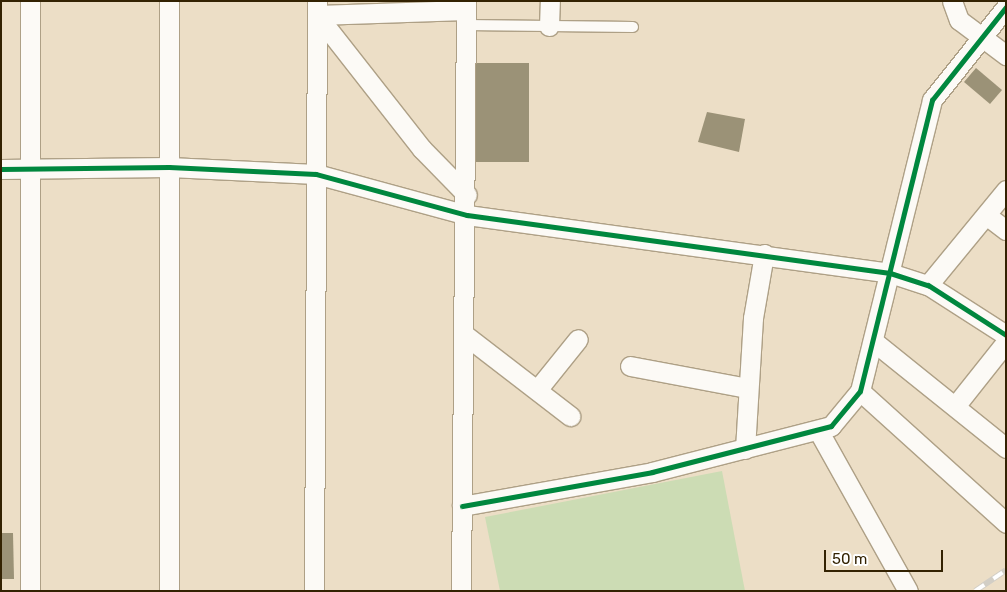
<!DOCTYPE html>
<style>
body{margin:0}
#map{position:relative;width:1007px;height:592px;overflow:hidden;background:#ecdec6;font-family:Rubik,sans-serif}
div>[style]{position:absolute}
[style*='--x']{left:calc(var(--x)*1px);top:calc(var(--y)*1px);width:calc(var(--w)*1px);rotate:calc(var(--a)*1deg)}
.green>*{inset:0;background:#ccdcb4}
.building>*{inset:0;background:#9b9277}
.roads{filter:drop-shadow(1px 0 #aea086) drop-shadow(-1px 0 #aea086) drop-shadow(0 1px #aea086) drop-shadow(0 -1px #aea086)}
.service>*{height:10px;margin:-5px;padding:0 5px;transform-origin:5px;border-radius:5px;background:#fcfaf6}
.minor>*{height:19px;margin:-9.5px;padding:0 9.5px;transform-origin:9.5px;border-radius:9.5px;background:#fcfaf6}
.rail>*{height:5.5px;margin-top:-2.75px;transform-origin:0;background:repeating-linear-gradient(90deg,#fff 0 11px,#d2cec5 0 22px);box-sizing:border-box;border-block:1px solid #d2cec5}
.cycleway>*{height:5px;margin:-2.5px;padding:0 2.5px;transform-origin:2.5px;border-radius:2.5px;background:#00873e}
span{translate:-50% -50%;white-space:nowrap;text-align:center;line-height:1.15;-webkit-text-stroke:5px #fff;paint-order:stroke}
.frame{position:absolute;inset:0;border:2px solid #332202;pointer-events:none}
.scale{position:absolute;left:824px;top:550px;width:119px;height:22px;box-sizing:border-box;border:2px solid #332202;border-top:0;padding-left:6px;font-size:15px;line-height:18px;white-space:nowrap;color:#332202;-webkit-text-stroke:4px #fff;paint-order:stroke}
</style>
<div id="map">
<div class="green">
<i style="clip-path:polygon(722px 471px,745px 591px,500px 591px,485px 517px)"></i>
</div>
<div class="building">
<i style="clip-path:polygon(473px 63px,529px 63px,529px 162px,473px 162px)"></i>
<i style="clip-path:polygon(976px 68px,1002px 90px,990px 104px,964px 82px)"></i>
<i style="clip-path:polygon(707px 112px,745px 119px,739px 152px,698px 142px)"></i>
<i style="clip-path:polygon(1px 533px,13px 533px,14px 579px,1px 579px)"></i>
</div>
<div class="roads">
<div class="service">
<i style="--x:466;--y:25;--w:167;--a:0.7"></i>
</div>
<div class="minor">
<i style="--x:952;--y:1;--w:20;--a:70"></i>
<i style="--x:959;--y:20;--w:59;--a:36.7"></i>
<i style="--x:317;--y:15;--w:170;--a:51.9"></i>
<i style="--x:422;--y:149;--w:64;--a:45.6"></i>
<i style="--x:317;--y:15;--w:149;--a:-1.9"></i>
<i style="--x:549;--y:26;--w:25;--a:-88"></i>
<i style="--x:1;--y:169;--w:168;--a:-0.7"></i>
<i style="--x:169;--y:167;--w:147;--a:2.7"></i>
<i style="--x:316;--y:174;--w:156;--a:15.2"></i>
<i style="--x:467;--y:215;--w:427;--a:7.8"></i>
<i style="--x:890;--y:273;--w:40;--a:18"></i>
<i style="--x:928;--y:285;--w:93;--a:32.7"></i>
<i style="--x:986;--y:215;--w:25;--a:37"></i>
<i style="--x:928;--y:285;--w:123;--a:-50.6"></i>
<i style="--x:465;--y:335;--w:133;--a:37.6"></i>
<i style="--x:873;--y:341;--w:171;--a:38.8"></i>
<i style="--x:630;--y:366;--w:120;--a:10.6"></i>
<i style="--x:537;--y:390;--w:65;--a:-51.2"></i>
<i style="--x:860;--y:391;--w:197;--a:42.1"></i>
<i style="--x:956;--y:405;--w:80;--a:-51.6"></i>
<i style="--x:818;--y:430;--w:184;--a:60.8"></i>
<i style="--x:745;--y:449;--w:131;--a:-86.5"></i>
<i style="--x:753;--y:318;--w:65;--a:-80.2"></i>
<i style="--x:462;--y:506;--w:193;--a:-10.1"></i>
<i style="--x:652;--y:472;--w:185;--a:-14.4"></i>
<i style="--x:831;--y:426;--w:45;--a:-50.4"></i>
<i style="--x:860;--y:391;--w:300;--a:-76.1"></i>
<i style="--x:932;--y:100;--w:119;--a:-51.5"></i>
<i style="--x:30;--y:591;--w:590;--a:-90"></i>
<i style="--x:169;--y:591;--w:590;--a:-90"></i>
<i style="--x:314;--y:591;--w:590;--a:-89.71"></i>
<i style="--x:461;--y:591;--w:590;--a:-89.51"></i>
</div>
</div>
<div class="rail">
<i style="--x:975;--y:591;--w:37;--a:-34"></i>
</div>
<div class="cycleway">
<i style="--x:1;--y:169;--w:168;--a:-0.7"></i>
<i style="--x:169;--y:167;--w:147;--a:2.7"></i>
<i style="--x:316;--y:174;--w:156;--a:15.2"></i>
<i style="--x:467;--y:215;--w:427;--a:7.8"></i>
<i style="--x:890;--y:273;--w:40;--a:18"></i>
<i style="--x:928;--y:285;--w:93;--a:32.7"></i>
<i style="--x:462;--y:506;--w:193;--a:-10.1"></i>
<i style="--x:652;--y:472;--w:185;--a:-14.4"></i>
<i style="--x:831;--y:426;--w:45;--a:-50.4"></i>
<i style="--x:860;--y:391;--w:300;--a:-76.1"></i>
<i style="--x:932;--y:100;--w:119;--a:-51.5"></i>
</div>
<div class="frame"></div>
<div class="scale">50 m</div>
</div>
